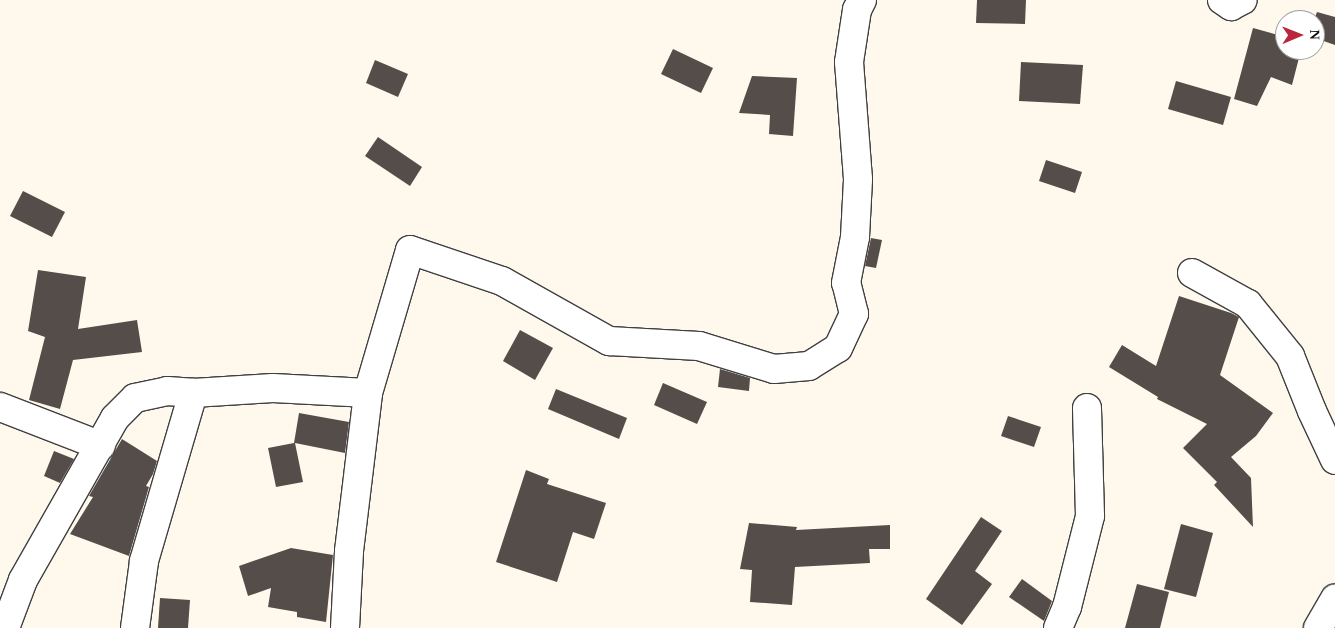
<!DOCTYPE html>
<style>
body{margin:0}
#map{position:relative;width:1335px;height:628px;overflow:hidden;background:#fff9ed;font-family:Georgia,serif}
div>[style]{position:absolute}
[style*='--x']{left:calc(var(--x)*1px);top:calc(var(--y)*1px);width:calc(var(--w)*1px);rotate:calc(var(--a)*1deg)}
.building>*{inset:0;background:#554d49}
.roads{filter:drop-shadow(1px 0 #404040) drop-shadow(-1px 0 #404040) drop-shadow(0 1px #404040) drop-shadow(0 -1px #404040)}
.minor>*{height:28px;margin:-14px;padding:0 14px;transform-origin:14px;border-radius:14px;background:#fff}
span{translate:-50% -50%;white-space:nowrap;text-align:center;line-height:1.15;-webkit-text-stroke:5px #fff;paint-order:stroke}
.north{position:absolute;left:1275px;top:10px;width:50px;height:50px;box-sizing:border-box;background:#fff;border:1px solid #9e9e9e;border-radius:50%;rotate:89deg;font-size:14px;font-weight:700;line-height:20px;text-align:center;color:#0d0d0d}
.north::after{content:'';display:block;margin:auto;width:18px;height:22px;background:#ba273d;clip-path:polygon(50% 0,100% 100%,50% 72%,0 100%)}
</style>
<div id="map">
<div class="building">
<i style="clip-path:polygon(977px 0,1026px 0,1025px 24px,976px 23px)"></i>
<i style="clip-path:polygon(1317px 12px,1335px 17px,1335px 45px,1315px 38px,1314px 20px)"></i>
<i style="clip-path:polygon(1253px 28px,1285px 37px,1285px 50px,1301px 50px,1292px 85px,1271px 77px,1257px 106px,1234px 99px)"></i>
<i style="clip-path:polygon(673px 49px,713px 68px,701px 93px,661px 74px)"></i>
<i style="clip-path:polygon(375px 60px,408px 74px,398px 97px,366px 83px)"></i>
<i style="clip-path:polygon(1021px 62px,1083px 65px,1080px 104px,1019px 101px)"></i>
<i style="clip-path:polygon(752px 76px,797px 78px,793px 136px,769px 134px,770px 115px,739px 113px)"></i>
<i style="clip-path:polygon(1176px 81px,1231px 97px,1223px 125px,1168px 109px)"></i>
<i style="clip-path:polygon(378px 137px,422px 167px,410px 186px,365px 156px)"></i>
<i style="clip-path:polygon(1046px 160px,1082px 172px,1075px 193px,1039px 181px)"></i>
<i style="clip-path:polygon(23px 191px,65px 212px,52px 237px,10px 216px)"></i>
<i style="clip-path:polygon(871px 238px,882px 240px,876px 268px,865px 266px)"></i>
<i style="clip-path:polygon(38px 270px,86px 277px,78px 329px,137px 320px,142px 352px,73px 360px,60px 409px,29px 400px,45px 337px,28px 331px)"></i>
<i style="clip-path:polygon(1179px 296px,1231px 313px,1239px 317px,1220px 375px,1273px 413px,1256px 436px,1231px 457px,1251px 478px,1253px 527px,1214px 485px,1217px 482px,1183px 448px,1207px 424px,1157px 399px,1158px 397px,1109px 367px,1122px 345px,1156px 366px)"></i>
<i style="clip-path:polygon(520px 330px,553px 348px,535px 380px,503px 361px)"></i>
<i style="clip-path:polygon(720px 369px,750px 378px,749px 391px,718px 387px)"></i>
<i style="clip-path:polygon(663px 383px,707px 402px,697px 424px,654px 405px)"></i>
<i style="clip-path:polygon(556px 389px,627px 418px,619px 439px,548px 409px)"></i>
<i style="clip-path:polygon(299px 413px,349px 422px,345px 453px,295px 443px,303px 482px,276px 487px,268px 448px,294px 443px)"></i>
<i style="clip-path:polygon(1008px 416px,1041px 427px,1034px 447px,1001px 436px)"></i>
<i style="clip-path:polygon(122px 439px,157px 461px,153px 474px,146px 486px,149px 487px,129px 556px,70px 534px,93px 497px,89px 496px)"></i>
<i style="clip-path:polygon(54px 451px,74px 459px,60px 483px,44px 476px)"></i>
<i style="clip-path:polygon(526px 470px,549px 479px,547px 484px,606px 503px,594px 539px,573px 532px,557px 582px,496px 562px)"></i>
<i style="clip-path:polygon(981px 517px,1002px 531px,975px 571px,992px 584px,962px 625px,926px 599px)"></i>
<i style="clip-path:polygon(749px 523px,797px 527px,796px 530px,890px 525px,890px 549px,869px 549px,870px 563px,795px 567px,792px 605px,750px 602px,752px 570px,740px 569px)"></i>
<i style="clip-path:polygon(1181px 524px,1213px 533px,1196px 597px,1164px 589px)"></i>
<i style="clip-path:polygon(291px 548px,333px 555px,326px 622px,297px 617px,297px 612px,268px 607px,271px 588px,248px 596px,239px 566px)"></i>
<i style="clip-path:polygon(1022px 579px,1052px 601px,1044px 621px,1009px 597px)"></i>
<i style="clip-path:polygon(1137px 584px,1169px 592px,1160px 628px,1125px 628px)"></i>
<i style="clip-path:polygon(160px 598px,190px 600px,188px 628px,158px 628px)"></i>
</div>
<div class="roads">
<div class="minor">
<i style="--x:1222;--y:0;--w:11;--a:34"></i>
<i style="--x:1231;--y:6;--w:13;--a:-27"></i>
<i style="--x:1192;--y:273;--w:64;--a:29"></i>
<i style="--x:1248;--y:304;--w:67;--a:51.1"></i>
<i style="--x:1290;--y:356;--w:59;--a:68.2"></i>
<i style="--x:1312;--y:411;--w:54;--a:64.9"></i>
<i style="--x:0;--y:407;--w:108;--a:21.1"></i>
<i style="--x:5;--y:628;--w:51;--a:-69.4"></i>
<i style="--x:23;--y:580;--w:186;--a:-60.4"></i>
<i style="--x:115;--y:418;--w:28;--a:-45"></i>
<i style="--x:135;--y:398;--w:33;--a:-12"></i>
<i style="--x:167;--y:391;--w:26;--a:4"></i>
<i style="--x:193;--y:393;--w:80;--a:-3.6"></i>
<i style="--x:273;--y:388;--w:95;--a:3"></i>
<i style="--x:135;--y:628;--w:68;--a:-82.3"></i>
<i style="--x:144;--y:561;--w:175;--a:-73.7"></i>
<i style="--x:345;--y:628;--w:77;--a:-87"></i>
<i style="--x:349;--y:551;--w:159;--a:-83.1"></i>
<i style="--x:368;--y:393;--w:149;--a:-73.6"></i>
<i style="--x:410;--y:250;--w:97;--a:18.6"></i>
<i style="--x:502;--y:281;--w:123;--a:29.3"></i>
<i style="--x:609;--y:341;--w:90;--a:3.2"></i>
<i style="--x:699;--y:346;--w:78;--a:17"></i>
<i style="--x:774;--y:369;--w:35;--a:-5"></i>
<i style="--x:809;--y:366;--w:34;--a:-32"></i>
<i style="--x:838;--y:348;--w:38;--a:-65"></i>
<i style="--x:854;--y:314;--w:32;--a:-104"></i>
<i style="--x:846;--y:283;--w:47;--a:-78.9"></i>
<i style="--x:855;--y:237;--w:58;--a:-87"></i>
<i style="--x:858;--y:179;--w:117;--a:-94.4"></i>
<i style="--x:849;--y:62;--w:53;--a:-81.3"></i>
<i style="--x:857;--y:10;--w:11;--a:-63"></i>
<i style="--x:1058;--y:628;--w:23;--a:-67"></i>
<i style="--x:1067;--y:607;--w:94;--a:-75.8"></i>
<i style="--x:1090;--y:516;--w:108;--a:-91.6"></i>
<i style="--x:1318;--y:628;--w:34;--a:-60"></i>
</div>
</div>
<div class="north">N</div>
</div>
